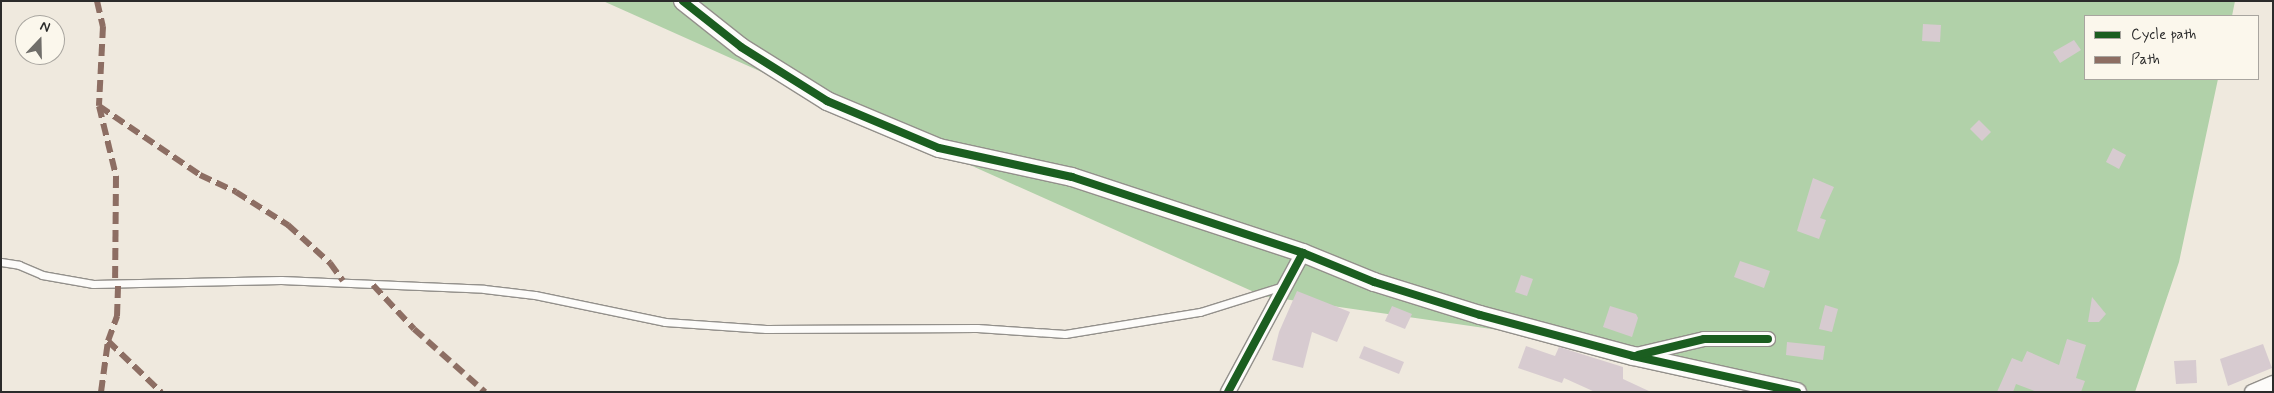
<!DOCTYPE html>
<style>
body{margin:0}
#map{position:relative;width:2274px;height:393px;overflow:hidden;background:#efe9de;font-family:Mynerve,sans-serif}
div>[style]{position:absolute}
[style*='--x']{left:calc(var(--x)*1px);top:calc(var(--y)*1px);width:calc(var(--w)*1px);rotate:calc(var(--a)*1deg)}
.forest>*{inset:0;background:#b1d1a9}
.building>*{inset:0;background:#d7cbd0}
.roads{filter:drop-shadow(1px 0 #93908b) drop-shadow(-1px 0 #93908b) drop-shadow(0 1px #93908b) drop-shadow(0 -1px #93908b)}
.service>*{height:7px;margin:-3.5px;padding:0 3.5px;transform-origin:3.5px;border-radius:3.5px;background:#fdfcfa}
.minor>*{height:14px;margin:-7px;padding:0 7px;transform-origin:7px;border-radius:7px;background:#fdfcfa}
.tertiary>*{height:18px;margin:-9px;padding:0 9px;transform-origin:9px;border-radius:9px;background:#fdfcfa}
.quiet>*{height:6px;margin-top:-3px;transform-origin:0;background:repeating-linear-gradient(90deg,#8d6e63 0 12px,transparent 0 18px)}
.cycleway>*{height:8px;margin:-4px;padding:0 4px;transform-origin:4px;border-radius:4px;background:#1b5e20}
span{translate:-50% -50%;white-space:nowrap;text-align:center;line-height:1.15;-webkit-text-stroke:4px #fbf7ec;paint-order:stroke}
.frame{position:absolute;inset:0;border:2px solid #2b2b2b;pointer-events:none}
.legend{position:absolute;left:2084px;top:15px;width:175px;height:65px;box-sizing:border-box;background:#fbf7ec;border:1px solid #a8a59f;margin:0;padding:6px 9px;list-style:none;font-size:15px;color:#2b2b2b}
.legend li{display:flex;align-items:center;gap:10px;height:25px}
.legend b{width:25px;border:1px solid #a8a59f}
.north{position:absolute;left:15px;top:15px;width:50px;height:50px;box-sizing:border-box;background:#fbf7ec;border:1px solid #a8a59f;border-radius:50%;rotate:21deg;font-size:14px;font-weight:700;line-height:20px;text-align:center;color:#2b2b2b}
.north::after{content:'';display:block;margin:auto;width:18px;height:22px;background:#706e6a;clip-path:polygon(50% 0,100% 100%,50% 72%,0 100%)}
</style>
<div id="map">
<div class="forest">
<i style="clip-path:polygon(603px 1px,2235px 1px,2232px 16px,2085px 16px,2085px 79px,2218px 79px,2179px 262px,2135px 392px,1787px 392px,1623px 348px,1263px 296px)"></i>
</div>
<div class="building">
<i style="clip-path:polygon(1923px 24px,1941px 25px,1940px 42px,1922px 41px)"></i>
<i style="clip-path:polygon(2074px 40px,2081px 50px,2060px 63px,2053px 52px)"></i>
<i style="clip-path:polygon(1979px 120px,1991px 132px,1982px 141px,1970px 129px)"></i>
<i style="clip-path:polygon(2113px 148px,2126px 155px,2119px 169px,2106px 162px)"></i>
<i style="clip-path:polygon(1813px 178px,1834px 187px,1820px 218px,1826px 220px,1819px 239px,1797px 231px)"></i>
<i style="clip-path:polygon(1740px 261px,1770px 271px,1764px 288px,1734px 277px)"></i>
<i style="clip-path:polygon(1521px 275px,1533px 279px,1527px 296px,1515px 292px)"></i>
<i style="clip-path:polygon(1297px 291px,1350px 312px,1337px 342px,1312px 332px,1303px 368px,1272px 360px,1279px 332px)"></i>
<i style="clip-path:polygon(2092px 297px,2106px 314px,2099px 322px,2088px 322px)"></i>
<i style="clip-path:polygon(1825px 305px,1838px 309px,1832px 332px,1819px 329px)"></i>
<i style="clip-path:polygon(1392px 306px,1412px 314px,1405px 329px,1385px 321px)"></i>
<i style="clip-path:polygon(1610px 306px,1636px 314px,1638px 318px,1632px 337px,1603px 327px)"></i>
<i style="clip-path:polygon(2067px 339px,2086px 345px,2076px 378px,2085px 381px,2081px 392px,2037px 392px,2016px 384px,2013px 392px,1997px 392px,2012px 358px,2022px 362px,2027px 351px,2059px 365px)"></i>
<i style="clip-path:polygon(1787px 342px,1825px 346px,1823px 360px,1786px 355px)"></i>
<i style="clip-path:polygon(2263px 344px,2272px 368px,2228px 386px,2220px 359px)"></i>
<i style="clip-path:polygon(1364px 346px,1404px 362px,1399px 374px,1359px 358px)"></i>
<i style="clip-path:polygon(1526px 346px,1555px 356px,1559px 347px,1623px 367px,1623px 379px,1651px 392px,1595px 392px,1564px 378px,1562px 383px,1518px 368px)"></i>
<i style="clip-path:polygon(2196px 360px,2197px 383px,2176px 384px,2174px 361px)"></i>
</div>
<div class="roads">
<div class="service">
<i style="--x:1;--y:262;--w:18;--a:9"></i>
<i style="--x:19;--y:265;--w:25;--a:23"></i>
<i style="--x:42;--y:275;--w:52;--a:10"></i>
<i style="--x:93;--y:284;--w:188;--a:-1.2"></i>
<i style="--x:281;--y:280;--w:203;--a:2.5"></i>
<i style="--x:484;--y:289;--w:51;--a:6.7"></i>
<i style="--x:535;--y:295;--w:133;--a:11.7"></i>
<i style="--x:665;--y:322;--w:101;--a:4"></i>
<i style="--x:766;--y:329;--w:211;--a:-0.3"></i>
<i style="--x:977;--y:328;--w:88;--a:3.9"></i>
<i style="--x:1065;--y:334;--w:137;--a:-9.3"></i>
<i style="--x:1200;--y:312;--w:87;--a:-17.4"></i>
</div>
<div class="minor">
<i style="--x:1636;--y:355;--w:70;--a:-13.2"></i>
<i style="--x:1704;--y:339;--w:64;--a:0"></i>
<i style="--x:1228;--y:392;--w:158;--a:-61.7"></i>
<i style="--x:2252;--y:392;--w:23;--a:-23"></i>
</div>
<div class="tertiary">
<i style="--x:683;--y:1;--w:74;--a:38.4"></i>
<i style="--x:741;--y:47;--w:102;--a:32.1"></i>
<i style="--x:827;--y:101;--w:121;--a:22.8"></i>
<i style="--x:939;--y:148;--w:136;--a:12.3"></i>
<i style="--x:1072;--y:177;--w:243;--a:18.2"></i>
<i style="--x:1303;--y:253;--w:77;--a:22.2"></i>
<i style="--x:1374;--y:282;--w:111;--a:17.3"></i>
<i style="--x:1480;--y:315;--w:158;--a:15"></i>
<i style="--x:1633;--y:356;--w:168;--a:12.4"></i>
</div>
</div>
<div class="quiet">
<i style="--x:97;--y:1;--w:26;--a:77"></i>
<i style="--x:103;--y:26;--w:80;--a:92.9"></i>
<i style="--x:99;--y:106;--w:72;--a:76.3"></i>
<i style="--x:116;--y:176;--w:107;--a:90.5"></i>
<i style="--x:99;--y:106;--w:122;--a:34.3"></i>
<i style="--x:200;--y:175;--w:40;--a:25"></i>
<i style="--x:236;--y:192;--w:62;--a:32.4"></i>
<i style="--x:288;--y:225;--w:57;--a:42.1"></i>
<i style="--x:330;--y:263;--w:22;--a:54"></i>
<i style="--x:373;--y:285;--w:60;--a:47"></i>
<i style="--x:414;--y:329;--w:95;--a:41.6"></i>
<i style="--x:108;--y:341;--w:74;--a:43.9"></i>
<i style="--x:101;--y:392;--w:51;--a:-82.2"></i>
<i style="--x:108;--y:341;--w:27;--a:-70"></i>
<i style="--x:117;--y:316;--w:33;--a:-88"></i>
</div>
<div class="cycleway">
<i style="--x:683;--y:1;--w:74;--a:38.4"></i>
<i style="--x:741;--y:47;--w:102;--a:32.1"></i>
<i style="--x:827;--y:101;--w:121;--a:22.8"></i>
<i style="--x:939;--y:148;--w:136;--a:12.3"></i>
<i style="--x:1072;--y:177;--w:243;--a:18.2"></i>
<i style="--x:1303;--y:253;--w:77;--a:22.2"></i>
<i style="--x:1374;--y:282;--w:111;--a:17.3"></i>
<i style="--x:1480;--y:315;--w:158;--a:15"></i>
<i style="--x:1633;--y:356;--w:168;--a:12.4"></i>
<i style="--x:1638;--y:355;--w:68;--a:-13.6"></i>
<i style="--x:1704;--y:339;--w:64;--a:0"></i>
<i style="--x:1228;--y:392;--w:158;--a:-61.7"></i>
</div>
<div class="frame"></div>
<ul class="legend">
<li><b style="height:6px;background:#1b5e20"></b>Cycle path</li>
<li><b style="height:6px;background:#8d6e63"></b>Path</li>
</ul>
<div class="north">N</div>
</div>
